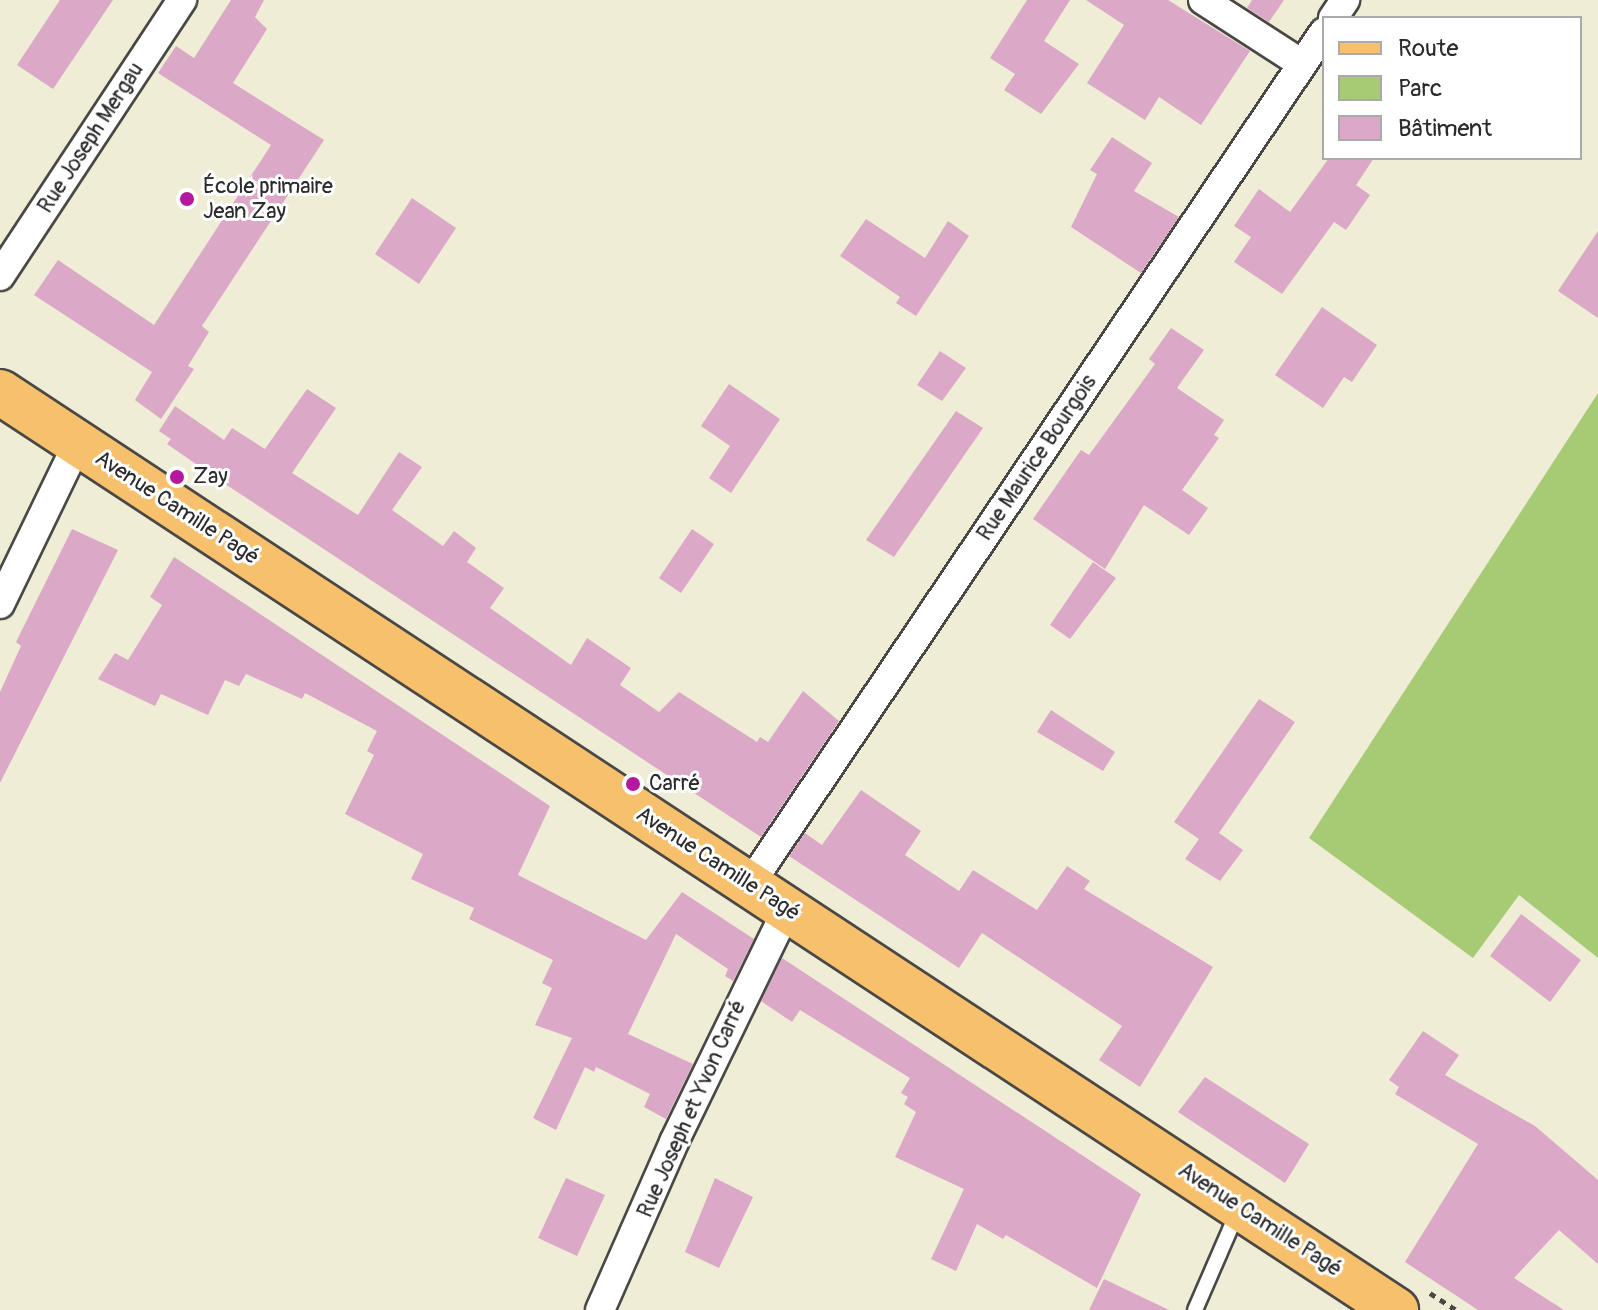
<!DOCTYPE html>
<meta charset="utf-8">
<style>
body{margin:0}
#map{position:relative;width:1598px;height:1310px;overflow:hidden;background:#f0edd7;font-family:Pangolin,sans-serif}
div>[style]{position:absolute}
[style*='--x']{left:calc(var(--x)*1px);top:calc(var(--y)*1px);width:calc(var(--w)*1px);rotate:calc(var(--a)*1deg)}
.green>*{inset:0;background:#a6cb74}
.building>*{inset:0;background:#dca8c7}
.path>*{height:5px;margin-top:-2.5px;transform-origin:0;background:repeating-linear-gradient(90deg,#494845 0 6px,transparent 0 12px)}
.roads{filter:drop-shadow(2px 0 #494845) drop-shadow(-2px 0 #494845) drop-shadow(0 2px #494845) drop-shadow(0 -2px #494845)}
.lane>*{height:14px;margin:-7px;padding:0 7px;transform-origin:7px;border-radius:7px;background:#fff}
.street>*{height:28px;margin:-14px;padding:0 14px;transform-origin:14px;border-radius:14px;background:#fff}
.primary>*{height:44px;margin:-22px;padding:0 22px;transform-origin:22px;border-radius:22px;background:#f7c06c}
.dots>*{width:22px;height:22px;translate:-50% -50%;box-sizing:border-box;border:4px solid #fff;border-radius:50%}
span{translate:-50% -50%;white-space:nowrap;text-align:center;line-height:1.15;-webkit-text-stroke:6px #fff;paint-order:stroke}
.street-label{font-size:22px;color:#2b2b2b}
.poi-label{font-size:22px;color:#2b2b2b}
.left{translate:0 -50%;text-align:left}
.legend{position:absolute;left:1322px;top:16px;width:260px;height:144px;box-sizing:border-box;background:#fff;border:2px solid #aaa;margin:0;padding:10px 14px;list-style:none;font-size:24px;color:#2b2b2b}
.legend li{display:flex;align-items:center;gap:16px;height:40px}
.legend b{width:40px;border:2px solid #aaa}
</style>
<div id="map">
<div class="green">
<i style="clip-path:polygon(1598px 393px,1598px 958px,1519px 895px,1473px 958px,1309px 838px)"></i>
</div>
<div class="building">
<i style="clip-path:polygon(60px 0,113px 0,53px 89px,17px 65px)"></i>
<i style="clip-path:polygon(231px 0,264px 0,255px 17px,267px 29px,233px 83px,324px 140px,202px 326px,209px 332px,188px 366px,194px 369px,161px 419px,135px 400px,152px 372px,34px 295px,58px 260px,154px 325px,271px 145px,158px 73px,176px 46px,194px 58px)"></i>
<i style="clip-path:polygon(1027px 0,1070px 0,1044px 41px,1079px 64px,1041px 114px,1004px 90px,1015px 74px,990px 58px)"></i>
<i style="clip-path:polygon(1086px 0,1168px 0,1250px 51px,1201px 125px,1159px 97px,1145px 120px,1087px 83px,1124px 25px)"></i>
<i style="clip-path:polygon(1252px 0,1284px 0,1269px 22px,1247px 8px)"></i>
<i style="clip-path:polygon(1112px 137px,1152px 163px,1134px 191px,1179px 217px,1141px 273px,1071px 227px,1097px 174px,1090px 170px)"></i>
<i style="clip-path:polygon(1329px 158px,1374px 158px,1356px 185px,1370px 195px,1346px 230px,1334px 222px,1282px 294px,1234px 262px,1251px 237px,1234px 226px,1259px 189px,1290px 212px)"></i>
<i style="clip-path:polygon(412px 198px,456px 228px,419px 284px,375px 254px)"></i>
<i style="clip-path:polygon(866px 219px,925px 258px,948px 221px,969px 236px,916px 316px,896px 303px,900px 297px,840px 256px)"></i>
<i style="clip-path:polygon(1598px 231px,1598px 318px,1558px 291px)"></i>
<i style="clip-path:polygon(1322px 307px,1377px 345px,1352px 382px,1344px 377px,1323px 408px,1275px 375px)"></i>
<i style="clip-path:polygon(1171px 328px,1204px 350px,1177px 388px,1224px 420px,1214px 435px,1219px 438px,1182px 490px,1208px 508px,1189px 535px,1144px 505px,1105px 569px,1033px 519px,1081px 450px,1089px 455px,1155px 364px,1149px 359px)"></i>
<i style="clip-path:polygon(940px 351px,966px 368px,942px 401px,917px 385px)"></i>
<i style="clip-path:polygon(729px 384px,780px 419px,731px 493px,709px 478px,730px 446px,701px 426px)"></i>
<i style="clip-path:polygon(307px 389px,336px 408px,292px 473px,358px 515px,399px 452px,422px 467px,392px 510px,443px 546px,454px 531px,476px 548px,467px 562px,504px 588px,490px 608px,571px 665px,587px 638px,631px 668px,620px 685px,659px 712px,679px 692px,757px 742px,760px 737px,768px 742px,803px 691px,839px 721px,761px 837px,219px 480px,167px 444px,171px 439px,159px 431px,175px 406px,224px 440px,232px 428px,265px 449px)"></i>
<i style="clip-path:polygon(956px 411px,983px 428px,894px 557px,866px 540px)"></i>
<i style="clip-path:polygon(72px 529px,118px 550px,0 783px,0 692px,21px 646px,16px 642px)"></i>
<i style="clip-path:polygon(692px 529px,714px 544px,681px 593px,659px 578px)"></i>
<i style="clip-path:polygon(174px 557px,550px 806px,518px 875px,646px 940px,682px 892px,754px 939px,733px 981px,725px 976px,728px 969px,676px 934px,628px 1034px,693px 1064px,666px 1119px,644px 1107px,650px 1094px,596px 1067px,594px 1072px,585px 1067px,556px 1130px,533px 1118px,572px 1038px,535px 1025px,552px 988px,542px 983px,553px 960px,469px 919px,474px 908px,411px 879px,423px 854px,345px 814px,374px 755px,367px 751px,377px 731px,305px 693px,302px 699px,246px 674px,239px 686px,225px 680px,208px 715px,161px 694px,155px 706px,98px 679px,115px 653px,128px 660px,162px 605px,150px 597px)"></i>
<i style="clip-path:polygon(1093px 562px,1116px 578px,1070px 639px,1050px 625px)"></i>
<i style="clip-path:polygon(1259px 699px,1295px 722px,1219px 833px,1243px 850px,1220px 881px,1185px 859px,1199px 839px,1174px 822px)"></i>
<i style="clip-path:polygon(1051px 710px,1115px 752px,1103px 771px,1037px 732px)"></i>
<i style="clip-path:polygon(861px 790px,921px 831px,905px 855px,959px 891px,973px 870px,1037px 910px,1067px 866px,1090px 881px,1084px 889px,1213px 967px,1140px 1087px,1099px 1060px,1122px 1026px,982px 933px,959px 968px,789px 856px,805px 833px,822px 845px)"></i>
<i style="clip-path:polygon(1521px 914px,1581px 960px,1550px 1002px,1490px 956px)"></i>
<i style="clip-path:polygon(782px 958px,1141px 1194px,1097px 1288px,1006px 1235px,1003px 1239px,977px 1224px,956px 1271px,931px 1259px,964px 1189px,895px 1157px,916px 1112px,904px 1104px,908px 1097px,901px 1093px,910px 1078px,800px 1010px,792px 1022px,761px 1001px)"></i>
<i style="clip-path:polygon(1423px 1031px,1459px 1055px,1445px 1075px,1535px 1126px,1598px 1180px,1598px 1264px,1559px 1230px,1514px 1278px,1564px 1310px,1478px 1310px,1405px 1262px,1478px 1144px,1395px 1094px,1399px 1087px,1389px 1080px)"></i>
<i style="clip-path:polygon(1205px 1077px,1309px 1144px,1285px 1183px,1178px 1112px)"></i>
<i style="clip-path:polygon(566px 1178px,605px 1195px,577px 1256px,538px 1238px)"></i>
<i style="clip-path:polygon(715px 1178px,753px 1197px,719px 1268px,685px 1252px)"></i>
<i style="clip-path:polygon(1104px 1279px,1169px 1310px,1089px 1310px)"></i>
</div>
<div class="path">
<i style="--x:1430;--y:1293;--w:31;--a:33"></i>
</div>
<div class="roads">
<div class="lane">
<i style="--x:1195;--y:1310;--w:108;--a:-66.5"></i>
</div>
<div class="street">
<i style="--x:1203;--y:0;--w:118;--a:32.9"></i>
<i style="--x:1333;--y:18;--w:22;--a:-56"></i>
<i style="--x:0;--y:276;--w:331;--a:-56.6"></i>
<i style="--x:0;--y:604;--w:179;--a:-64.2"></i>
<i style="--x:750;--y:884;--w:1027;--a:-56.03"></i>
<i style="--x:600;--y:1310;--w:184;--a:-66.2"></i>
<i style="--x:674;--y:1142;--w:259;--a:-64.1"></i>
</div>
<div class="primary">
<i style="--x:0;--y:392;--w:1671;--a:33.33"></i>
</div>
</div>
<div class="dots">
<i style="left:187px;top:199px;background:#b5179e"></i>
<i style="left:177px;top:477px;background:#b5179e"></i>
<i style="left:633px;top:784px;background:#b5179e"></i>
</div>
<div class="street-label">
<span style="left:91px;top:138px;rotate:-57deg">Rue Joseph Mergau</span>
<span style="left:1037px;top:458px;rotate:-56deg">Rue Maurice Bourgois</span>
<span style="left:177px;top:508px;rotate:33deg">Avenue Camille Pagé</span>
<span style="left:718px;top:864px;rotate:33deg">Avenue Camille Pagé</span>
<span style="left:692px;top:1109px;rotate:-66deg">Rue Joseph et Yvon Carré</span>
<span style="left:1260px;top:1220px;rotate:33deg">Avenue Camille Pagé</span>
</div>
<div class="poi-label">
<span class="left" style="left:203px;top:199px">École primaire<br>Jean Zay</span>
<span class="left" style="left:193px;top:477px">Zay</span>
<span class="left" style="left:649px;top:784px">Carré</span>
</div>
<ul class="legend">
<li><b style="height:10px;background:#f7c06c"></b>Route</li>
<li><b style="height:22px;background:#a6cb74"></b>Parc</li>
<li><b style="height:22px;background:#dca8c7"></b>Bâtiment</li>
</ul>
</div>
